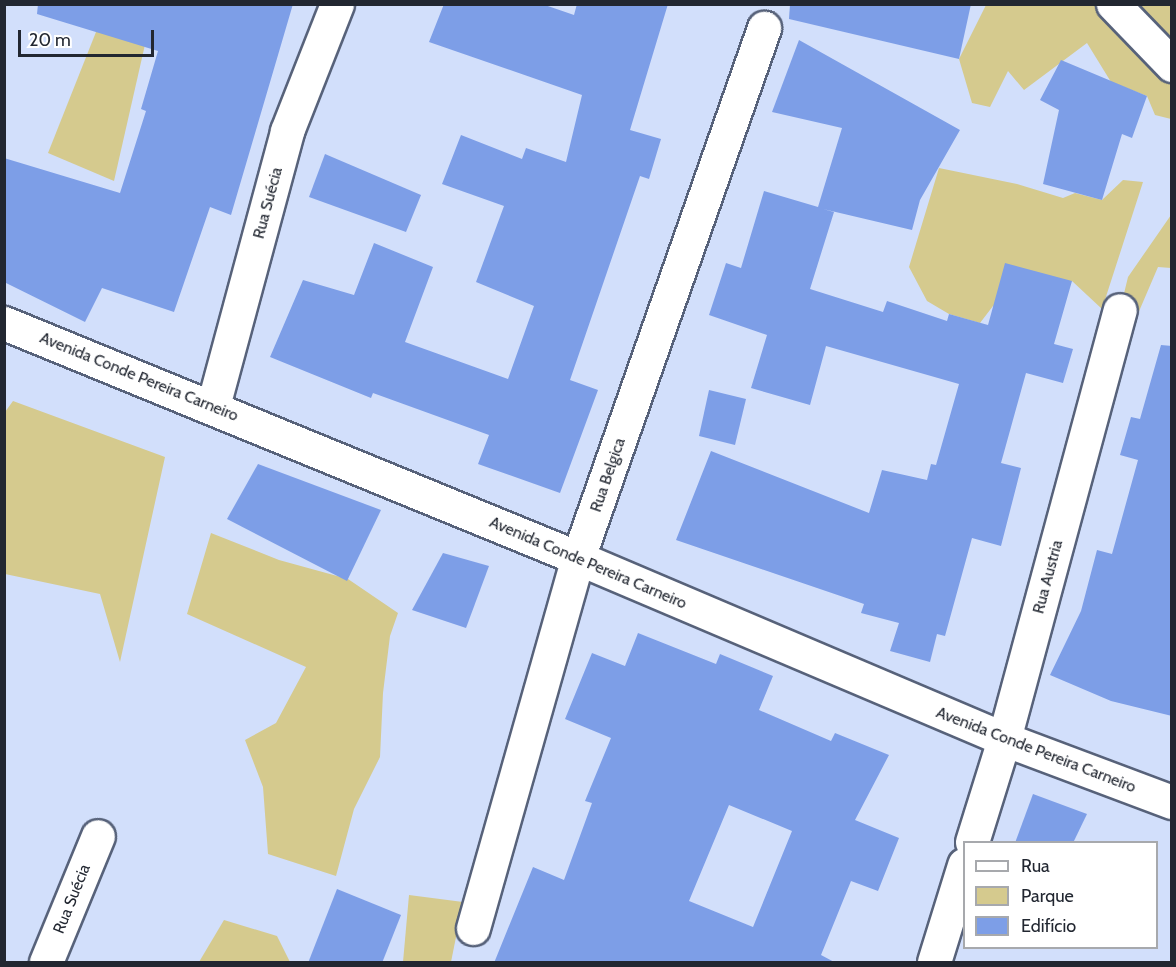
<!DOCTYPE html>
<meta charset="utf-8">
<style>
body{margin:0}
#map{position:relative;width:1176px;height:967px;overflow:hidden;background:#d2dffb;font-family:Cabin,sans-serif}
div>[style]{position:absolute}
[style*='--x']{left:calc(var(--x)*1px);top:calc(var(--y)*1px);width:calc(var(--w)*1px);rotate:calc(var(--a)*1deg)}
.green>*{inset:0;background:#d5ca8e}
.building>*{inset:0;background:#7d9ee7}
.roads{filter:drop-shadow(2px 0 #57627a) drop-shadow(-2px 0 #57627a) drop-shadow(0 2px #57627a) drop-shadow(0 -2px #57627a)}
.street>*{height:33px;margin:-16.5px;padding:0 16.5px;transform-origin:16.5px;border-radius:16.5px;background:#fff}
.secondary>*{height:33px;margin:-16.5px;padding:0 16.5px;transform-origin:16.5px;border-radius:16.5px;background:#fff}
span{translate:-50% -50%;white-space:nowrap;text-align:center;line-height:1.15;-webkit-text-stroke:6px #fff;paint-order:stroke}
.street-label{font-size:16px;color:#222731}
.frame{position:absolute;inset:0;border:6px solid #222731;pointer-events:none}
.legend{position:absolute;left:963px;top:841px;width:195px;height:108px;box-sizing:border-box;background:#fff;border:2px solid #a7a9ad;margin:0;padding:8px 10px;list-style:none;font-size:18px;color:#222731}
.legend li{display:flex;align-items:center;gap:12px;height:30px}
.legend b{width:30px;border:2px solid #a7a9ad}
.scale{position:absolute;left:18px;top:30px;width:136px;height:27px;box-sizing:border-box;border:3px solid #222731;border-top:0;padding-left:8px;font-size:18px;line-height:21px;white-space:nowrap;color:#222731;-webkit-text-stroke:4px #fff;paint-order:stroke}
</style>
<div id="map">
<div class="green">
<i style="clip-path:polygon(154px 5px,114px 181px,48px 153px,96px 32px)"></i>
<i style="clip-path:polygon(986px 5px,1171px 5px,1171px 119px,1155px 115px,1147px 96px,1111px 82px,1087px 43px,1024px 90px,1008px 71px,990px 107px,972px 103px,959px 59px)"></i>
<i style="clip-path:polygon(939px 168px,1017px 184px,1063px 198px,1075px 193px,1102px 200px,1123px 180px,1143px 182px,1102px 309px,1072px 281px,993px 306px,980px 323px,949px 314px,927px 301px,909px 267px)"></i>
<i style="clip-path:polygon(1171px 215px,1171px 268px,1158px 267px,1137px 316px,1120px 310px,1128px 277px)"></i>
<i style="clip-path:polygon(13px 401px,165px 457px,120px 662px,100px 594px,5px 574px,5px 412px)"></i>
<i style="clip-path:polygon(211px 533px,279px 560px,348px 579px,398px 613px,390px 636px,383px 693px,380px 757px,354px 809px,336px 876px,268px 854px,263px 787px,245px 740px,276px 723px,306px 667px,187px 614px)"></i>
<i style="clip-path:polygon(409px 895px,463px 902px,451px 962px,403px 962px)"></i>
<i style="clip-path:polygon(224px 920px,277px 936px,290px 962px,199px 962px)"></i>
</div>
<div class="building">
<i style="clip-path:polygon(38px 4px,293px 4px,231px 215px,210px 207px,174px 312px,102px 288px,85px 322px,4px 282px,4px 158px,120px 193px,146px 111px,141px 109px,158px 51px,37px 14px)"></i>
<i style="clip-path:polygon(444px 4px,542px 4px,574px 15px,577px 4px,668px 4px,630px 130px,661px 139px,649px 179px,640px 176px,570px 380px,598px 390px,560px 493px,478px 464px,489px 435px,373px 393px,371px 398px,270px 357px,303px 280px,354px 295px,374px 243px,433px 267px,405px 342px,508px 379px,534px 306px,476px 282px,504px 206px,442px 184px,461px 135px,522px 159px,526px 148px,566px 162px,582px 95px,429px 42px)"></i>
<i style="clip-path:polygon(790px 4px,971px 4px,959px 59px,789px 19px)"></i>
<i style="clip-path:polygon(799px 40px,960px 130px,920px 200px,912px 230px,823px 209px,834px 212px,810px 289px,883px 312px,887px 301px,947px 321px,949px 314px,988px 325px,1005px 263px,1072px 281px,1054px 344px,1073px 349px,1063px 383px,1026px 373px,1001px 463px,1021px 468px,1001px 546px,972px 538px,945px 636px,937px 634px,930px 662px,890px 651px,899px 623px,861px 613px,864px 604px,676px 540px,711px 451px,869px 513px,882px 470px,927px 480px,931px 464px,936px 465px,959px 384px,826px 346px,810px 405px,751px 388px,767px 335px,709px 315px,726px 263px,741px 268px,764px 191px,818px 207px,842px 128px,772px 112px)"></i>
<i style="clip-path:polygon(1061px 60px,1147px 96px,1132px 138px,1122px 134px,1102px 200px,1043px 184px,1059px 110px,1040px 100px)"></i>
<i style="clip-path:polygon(325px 154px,421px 195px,406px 232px,309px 197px)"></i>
<i style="clip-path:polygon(1161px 345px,1172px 346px,1172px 716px,1111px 701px,1050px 675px,1081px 611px,1097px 550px,1112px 554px,1138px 460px,1120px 455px,1131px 417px,1140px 419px)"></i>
<i style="clip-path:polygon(709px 390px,746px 399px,735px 445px,699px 436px)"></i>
<i style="clip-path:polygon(258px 464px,381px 510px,347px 581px,227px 519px)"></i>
<i style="clip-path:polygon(443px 553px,489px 566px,466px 628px,412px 610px)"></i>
<i style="clip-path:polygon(evenodd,638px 633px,716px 664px,720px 654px,773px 676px,759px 710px,831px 741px,835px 733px,889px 755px,855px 820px,899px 838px,878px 891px,851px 881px,821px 955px,836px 963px,494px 963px,533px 867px,564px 880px,592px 803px,585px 801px,611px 738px,565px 719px,592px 653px,625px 666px,638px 633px,729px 805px,792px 831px,753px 927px,689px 901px,729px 805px)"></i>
<i style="clip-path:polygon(1033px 794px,1087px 814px,1073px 843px,1015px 843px)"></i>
<i style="clip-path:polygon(337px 889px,401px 915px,382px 963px,308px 963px)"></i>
</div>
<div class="roads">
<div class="street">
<i style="--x:1113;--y:4;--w:85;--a:46"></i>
<i style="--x:213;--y:406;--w:285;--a:-74.9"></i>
<i style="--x:287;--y:131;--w:136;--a:-68.5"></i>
<i style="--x:972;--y:842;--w:108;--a:-72.7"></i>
<i style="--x:1004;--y:739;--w:444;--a:-74.9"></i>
<i style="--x:473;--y:928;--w:385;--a:-74.2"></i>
<i style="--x:578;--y:558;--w:562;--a:-70.66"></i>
<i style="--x:46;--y:962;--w:136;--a:-67.6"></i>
<i style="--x:934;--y:962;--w:102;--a:-72.8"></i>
</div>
<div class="secondary">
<i style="--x:4;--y:323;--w:620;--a:22.26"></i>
<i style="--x:578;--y:558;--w:463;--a:23"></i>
<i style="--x:1004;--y:739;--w:179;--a:20.6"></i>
</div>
</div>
<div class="street-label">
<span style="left:268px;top:203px;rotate:-75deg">Rua Suécia</span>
<span style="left:139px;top:377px;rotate:22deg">Avenida Conde Pereira Carneiro</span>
<span style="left:608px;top:475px;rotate:-71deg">Rua Belgica</span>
<span style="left:588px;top:563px;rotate:23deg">Avenida Conde Pereira Carneiro</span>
<span style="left:1048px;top:577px;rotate:-75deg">Rua Austria</span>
<span style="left:1036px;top:750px;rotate:21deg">Avenida Conde Pereira Carneiro</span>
<span style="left:72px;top:899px;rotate:-68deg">Rua Suécia</span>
</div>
<div class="frame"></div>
<ul class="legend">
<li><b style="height:8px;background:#fff"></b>Rua</li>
<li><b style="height:16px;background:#d5ca8e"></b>Parque</li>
<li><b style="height:16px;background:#7d9ee7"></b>Edifício</li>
</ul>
<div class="scale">20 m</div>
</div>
